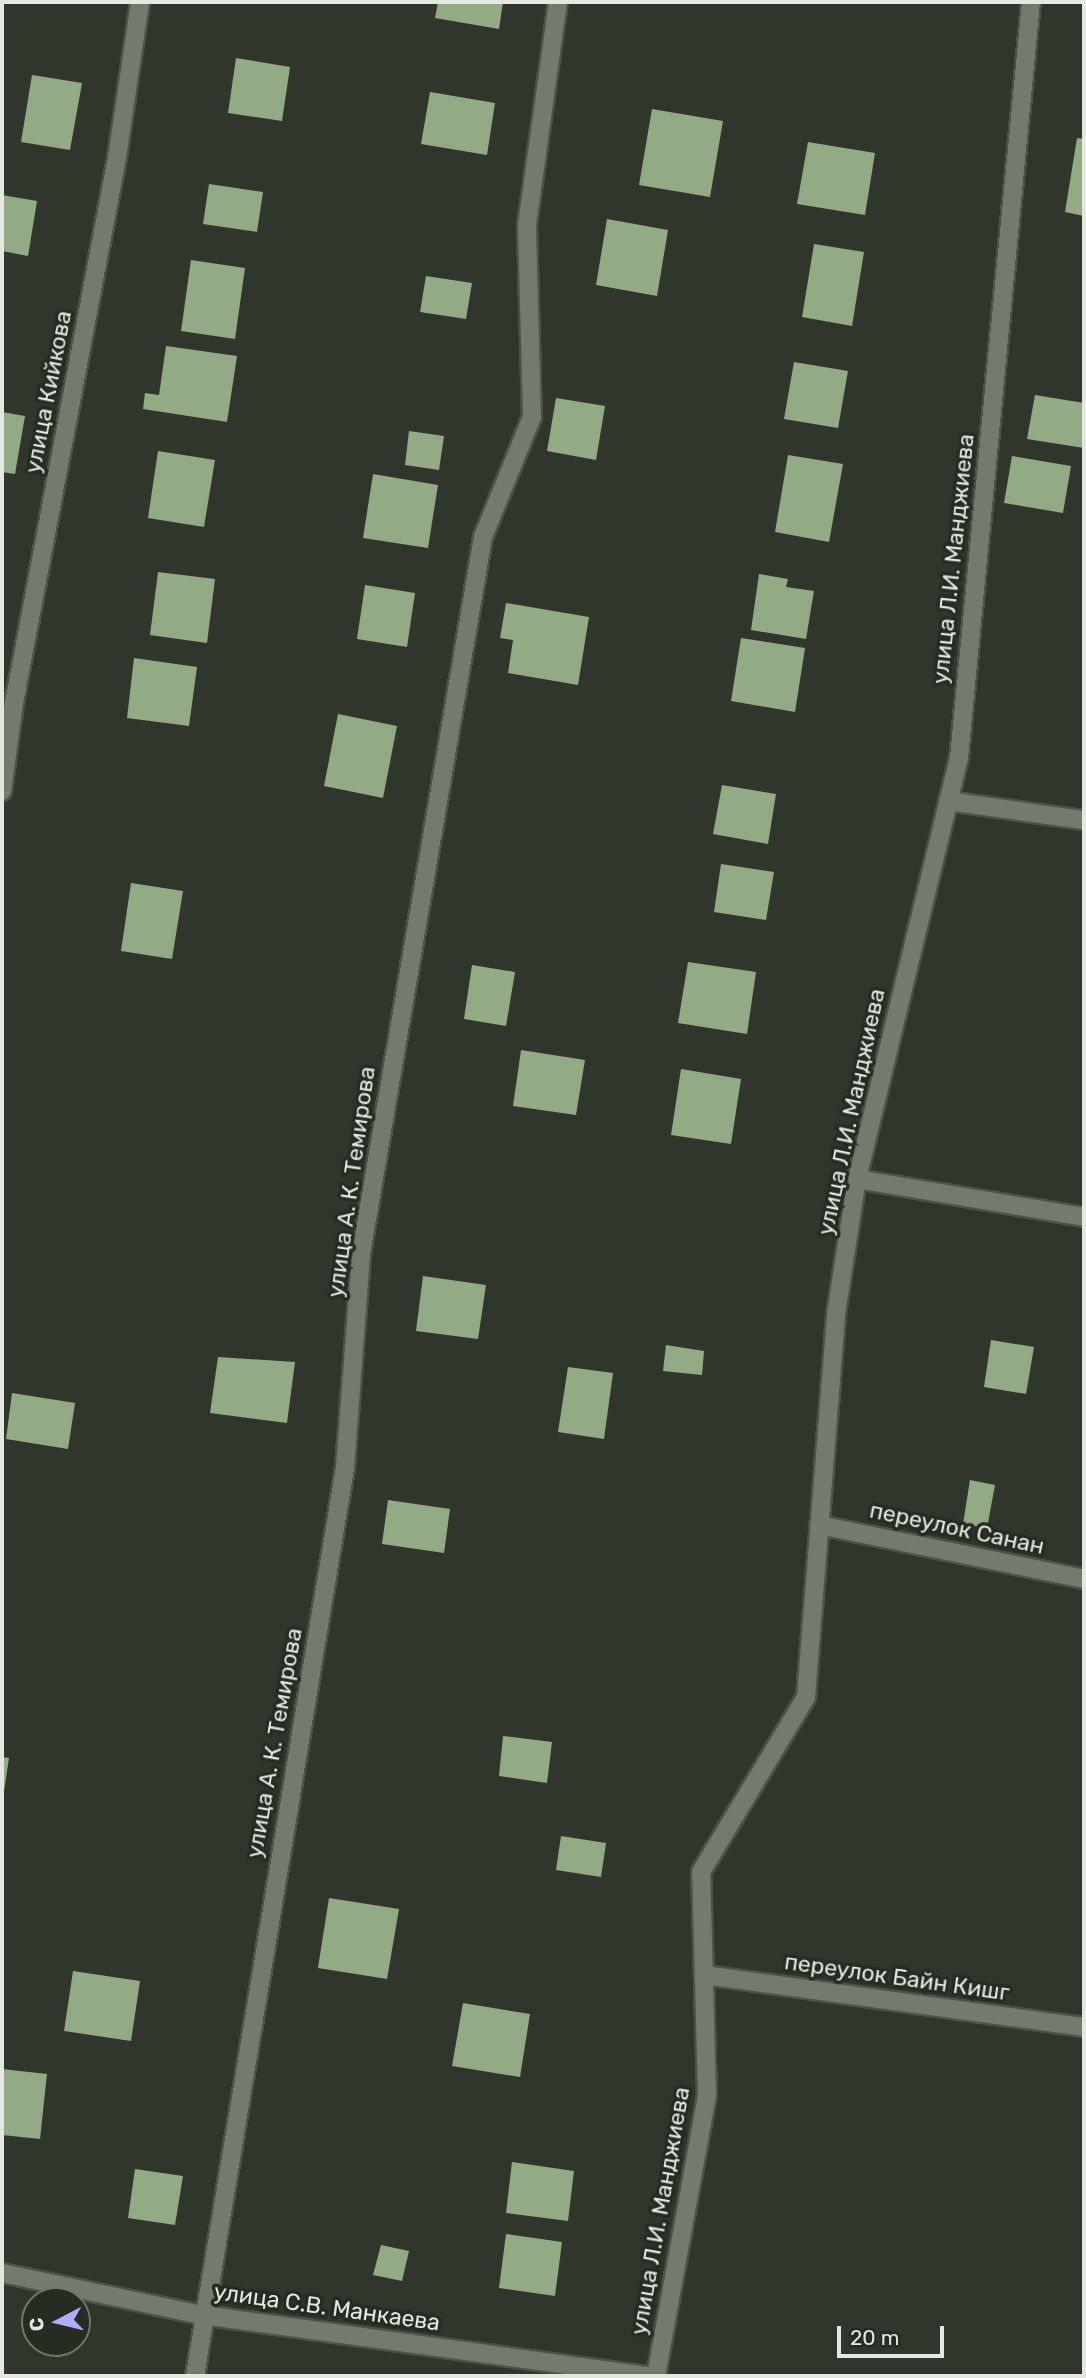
<!DOCTYPE html>
<meta charset="utf-8">
<style>
body{margin:0}
#map{position:relative;width:1086px;height:2378px;overflow:hidden;background:#30362c;font-family:Rubik,sans-serif}
div>[style]{position:absolute}
[style*='--x']{left:calc(var(--x)*1px);top:calc(var(--y)*1px);width:calc(var(--w)*1px);rotate:calc(var(--a)*1deg)}
.building>*{inset:0;background:#93ab85}
.roads{filter:drop-shadow(2px 0 #4d5249) drop-shadow(-2px 0 #4d5249) drop-shadow(0 2px #4d5249) drop-shadow(0 -2px #4d5249)}
.minor>*{height:18px;margin:-9px;padding:0 9px;transform-origin:9px;border-radius:9px;background:#737b6f}
span{translate:-50% -50%;white-space:nowrap;text-align:center;line-height:1.15;-webkit-text-stroke:7px #262c22;paint-order:stroke}
.street-label{font-size:23px;color:#e4e8e1}
.frame{position:absolute;inset:0;border:4px solid #e4e8e1;pointer-events:none}
.north{position:absolute;left:21px;top:2287px;width:70px;height:70px;box-sizing:border-box;background:#262c22;border:2px solid #72776e;border-radius:50%;rotate:263deg;font-size:19px;font-weight:700;line-height:28px;text-align:center;color:#e4e8e1}
.north::after{content:'';display:block;margin:auto;width:24px;height:32px;background:#afaefa;clip-path:polygon(50% 0,100% 100%,50% 72%,0 100%)}
.scale{position:absolute;left:837px;top:2326px;width:107px;height:32px;box-sizing:border-box;border:4px solid #e4e8e1;border-top:0;padding-left:9px;font-size:21px;line-height:24px;white-space:nowrap;color:#e4e8e1;-webkit-text-stroke:5px #262c22;paint-order:stroke}
</style>
<div id="map">
<div class="building">
<i style="clip-path:polygon(438px 2px,503px 2px,499px 29px,435px 18px)"></i>
<i style="clip-path:polygon(236px 58px,290px 67px,282px 121px,228px 113px)"></i>
<i style="clip-path:polygon(32px 75px,82px 83px,70px 150px,21px 142px)"></i>
<i style="clip-path:polygon(430px 92px,495px 103px,487px 155px,421px 144px)"></i>
<i style="clip-path:polygon(652px 109px,723px 121px,710px 197px,639px 185px)"></i>
<i style="clip-path:polygon(1077px 138px,1084px 139px,1084px 216px,1065px 212px)"></i>
<i style="clip-path:polygon(808px 142px,875px 153px,865px 215px,797px 204px)"></i>
<i style="clip-path:polygon(209px 184px,263px 192px,257px 232px,203px 224px)"></i>
<i style="clip-path:polygon(2px 195px,37px 201px,28px 256px,2px 251px)"></i>
<i style="clip-path:polygon(607px 219px,668px 230px,657px 296px,596px 285px)"></i>
<i style="clip-path:polygon(814px 244px,864px 252px,852px 326px,802px 317px)"></i>
<i style="clip-path:polygon(191px 260px,245px 268px,235px 339px,181px 331px)"></i>
<i style="clip-path:polygon(426px 276px,472px 283px,466px 319px,420px 312px)"></i>
<i style="clip-path:polygon(166px 346px,237px 356px,227px 422px,143px 409px,145px 393px,159px 395px)"></i>
<i style="clip-path:polygon(794px 362px,848px 371px,838px 428px,784px 419px)"></i>
<i style="clip-path:polygon(1035px 395px,1084px 403px,1084px 448px,1027px 439px)"></i>
<i style="clip-path:polygon(556px 398px,605px 406px,596px 460px,547px 451px)"></i>
<i style="clip-path:polygon(2px 412px,25px 416px,15px 474px,2px 472px)"></i>
<i style="clip-path:polygon(409px 431px,444px 436px,439px 470px,405px 465px)"></i>
<i style="clip-path:polygon(158px 451px,215px 460px,204px 527px,148px 518px)"></i>
<i style="clip-path:polygon(788px 455px,843px 464px,829px 542px,775px 532px)"></i>
<i style="clip-path:polygon(1012px 456px,1071px 466px,1063px 513px,1004px 503px)"></i>
<i style="clip-path:polygon(373px 474px,438px 485px,428px 548px,363px 538px)"></i>
<i style="clip-path:polygon(158px 572px,215px 579px,207px 643px,150px 635px)"></i>
<i style="clip-path:polygon(759px 574px,788px 579px,786px 587px,814px 591px,806px 639px,751px 630px)"></i>
<i style="clip-path:polygon(365px 585px,415px 593px,407px 647px,357px 639px)"></i>
<i style="clip-path:polygon(506px 603px,589px 617px,578px 685px,508px 673px,513px 640px,500px 638px)"></i>
<i style="clip-path:polygon(741px 638px,805px 648px,795px 712px,731px 701px)"></i>
<i style="clip-path:polygon(134px 658px,197px 667px,189px 726px,127px 718px)"></i>
<i style="clip-path:polygon(338px 714px,397px 726px,383px 798px,324px 786px)"></i>
<i style="clip-path:polygon(722px 785px,776px 794px,768px 844px,713px 834px)"></i>
<i style="clip-path:polygon(721px 864px,774px 872px,766px 920px,714px 912px)"></i>
<i style="clip-path:polygon(131px 883px,183px 891px,172px 959px,121px 951px)"></i>
<i style="clip-path:polygon(688px 962px,756px 972px,747px 1034px,678px 1023px)"></i>
<i style="clip-path:polygon(472px 965px,515px 972px,506px 1026px,464px 1019px)"></i>
<i style="clip-path:polygon(521px 1050px,585px 1060px,576px 1115px,513px 1106px)"></i>
<i style="clip-path:polygon(681px 1069px,741px 1079px,731px 1144px,671px 1135px)"></i>
<i style="clip-path:polygon(423px 1276px,486px 1285px,478px 1339px,416px 1331px)"></i>
<i style="clip-path:polygon(991px 1340px,1034px 1347px,1026px 1394px,984px 1387px)"></i>
<i style="clip-path:polygon(666px 1345px,704px 1351px,702px 1375px,663px 1371px)"></i>
<i style="clip-path:polygon(218px 1357px,295px 1362px,287px 1423px,210px 1413px)"></i>
<i style="clip-path:polygon(568px 1367px,613px 1373px,604px 1439px,558px 1432px)"></i>
<i style="clip-path:polygon(12px 1393px,75px 1403px,68px 1449px,6px 1439px)"></i>
<i style="clip-path:polygon(970px 1480px,995px 1485px,987px 1528px,963px 1524px)"></i>
<i style="clip-path:polygon(388px 1500px,450px 1509px,444px 1553px,382px 1544px)"></i>
<i style="clip-path:polygon(503px 1736px,552px 1742px,547px 1783px,499px 1776px)"></i>
<i style="clip-path:polygon(2px 1757px,9px 1758px,3px 1798px,2px 1798px)"></i>
<i style="clip-path:polygon(561px 1836px,606px 1843px,601px 1877px,556px 1870px)"></i>
<i style="clip-path:polygon(329px 1898px,399px 1909px,387px 1979px,318px 1968px)"></i>
<i style="clip-path:polygon(73px 1971px,140px 1981px,131px 2041px,64px 2031px)"></i>
<i style="clip-path:polygon(463px 2003px,530px 2014px,520px 2077px,452px 2066px)"></i>
<i style="clip-path:polygon(2px 2069px,47px 2074px,40px 2139px,2px 2135px)"></i>
<i style="clip-path:polygon(512px 2162px,574px 2171px,568px 2221px,506px 2213px)"></i>
<i style="clip-path:polygon(135px 2169px,183px 2176px,175px 2225px,128px 2218px)"></i>
<i style="clip-path:polygon(506px 2234px,562px 2242px,555px 2296px,499px 2288px)"></i>
<i style="clip-path:polygon(381px 2245px,409px 2251px,402px 2281px,373px 2275px)"></i>
</div>
<div class="roads">
<div class="minor">
<i style="--x:2;--y:791;--w:89;--a:-82.2"></i>
<i style="--x:14;--y:703;--w:555;--a:-79.3"></i>
<i style="--x:117;--y:158;--w:158;--a:-81.6"></i>
<i style="--x:948;--y:801;--w:137;--a:8"></i>
<i style="--x:857;--y:1179;--w:230;--a:9.5"></i>
<i style="--x:819;--y:1525;--w:270;--a:11.5"></i>
<i style="--x:704;--y:1975;--w:384;--a:7.8"></i>
<i style="--x:2;--y:2273;--w:204;--a:11.9"></i>
<i style="--x:202;--y:2315;--w:451;--a:7.8"></i>
<i style="--x:195;--y:2376;--w:920;--a:-80.62"></i>
<i style="--x:345;--y:1468;--w:215;--a:-85.7"></i>
<i style="--x:361;--y:1254;--w:727;--a:-80.34"></i>
<i style="--x:483;--y:537;--w:130;--a:-67.8"></i>
<i style="--x:532;--y:417;--w:192;--a:-91.5"></i>
<i style="--x:527;--y:225;--w:225;--a:-82.1"></i>
<i style="--x:656;--y:2376;--w:285;--a:-79.7"></i>
<i style="--x:707;--y:2096;--w:224;--a:-91.5"></i>
<i style="--x:701;--y:1872;--w:204;--a:-59"></i>
<i style="--x:806;--y:1697;--w:384;--a:-85.5"></i>
<i style="--x:836;--y:1314;--w:137;--a:-81.2"></i>
<i style="--x:857;--y:1179;--w:433;--a:-76.4"></i>
<i style="--x:959;--y:758;--w:759;--a:-84.56"></i>
</div>
</div>
<div class="street-label">
<span style="left:48px;top:392px;rotate:-79deg">улица Кийкова</span>
<span style="left:953px;top:559px;rotate:-84deg">улица Л.И. Манджиева</span>
<span style="left:851px;top:1112px;rotate:-78deg">улица Л.И. Манджиева</span>
<span style="left:351px;top:1182px;rotate:-82deg">улица А. К. Темирова</span>
<span style="left:957px;top:1528px;rotate:12deg">переулок Санан</span>
<span style="left:274px;top:1743px;rotate:-80deg">улица А. К. Темирова</span>
<span style="left:897px;top:1977px;rotate:8deg">переулок Байн Кишг</span>
<span style="left:660px;top:2211px;rotate:-80deg">улица Л.И. Манджиева</span>
<span style="left:327px;top:2307px;rotate:8deg">улица С.В. Манкаева</span>
</div>
<div class="frame"></div>
<div class="north">С</div>
<div class="scale">20 m</div>
</div>
